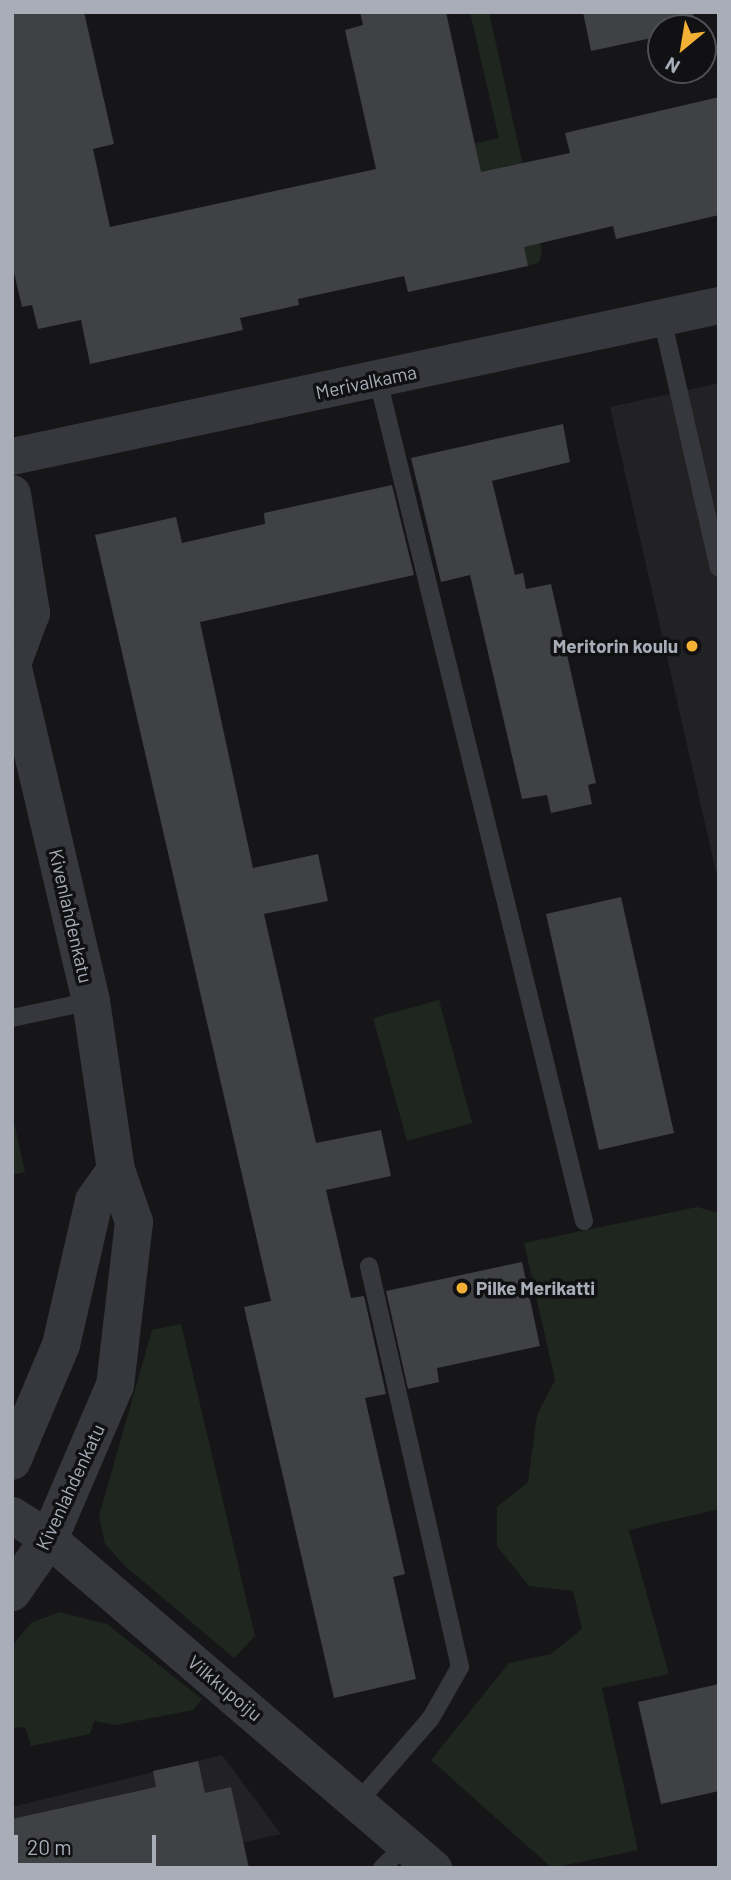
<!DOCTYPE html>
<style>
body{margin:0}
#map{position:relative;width:731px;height:1880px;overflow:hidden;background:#161618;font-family:Barlow,sans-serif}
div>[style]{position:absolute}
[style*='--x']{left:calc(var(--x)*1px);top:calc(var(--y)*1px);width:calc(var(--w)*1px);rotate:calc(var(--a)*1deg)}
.built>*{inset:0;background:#222225}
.green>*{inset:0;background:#1e261f}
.building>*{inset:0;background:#404145}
.service>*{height:18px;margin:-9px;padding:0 9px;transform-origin:9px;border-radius:9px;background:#37383d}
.minor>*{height:37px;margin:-18.5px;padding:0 18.5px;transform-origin:18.5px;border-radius:18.5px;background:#37383d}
.tertiary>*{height:38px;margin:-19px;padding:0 19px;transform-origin:19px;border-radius:19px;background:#37383d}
.dots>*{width:19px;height:19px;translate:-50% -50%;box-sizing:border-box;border:4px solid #111113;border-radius:50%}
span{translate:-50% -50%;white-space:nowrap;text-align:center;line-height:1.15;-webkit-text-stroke:7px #111113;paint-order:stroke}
.street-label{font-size:19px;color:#a8adb8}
.poi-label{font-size:19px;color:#a8adb8;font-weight:700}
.right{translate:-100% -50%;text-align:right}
.left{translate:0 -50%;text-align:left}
.frame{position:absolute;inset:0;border:14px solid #a8adb8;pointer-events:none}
.north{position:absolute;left:647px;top:14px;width:70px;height:70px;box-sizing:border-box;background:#111113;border:2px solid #4d4f55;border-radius:50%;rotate:210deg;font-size:19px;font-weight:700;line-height:28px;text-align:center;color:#a8adb8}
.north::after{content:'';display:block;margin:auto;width:24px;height:32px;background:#f2b134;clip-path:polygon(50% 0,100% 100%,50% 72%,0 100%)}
.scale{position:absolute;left:14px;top:1835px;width:142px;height:32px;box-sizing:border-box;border:4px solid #a8adb8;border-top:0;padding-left:9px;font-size:21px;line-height:24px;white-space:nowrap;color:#a8adb8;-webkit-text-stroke:5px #111113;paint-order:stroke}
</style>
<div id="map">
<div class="built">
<i style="clip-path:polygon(719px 383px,719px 885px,610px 407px)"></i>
<i style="clip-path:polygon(222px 1755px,281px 1834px,129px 1868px,12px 1868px,12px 1807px)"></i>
</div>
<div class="green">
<i style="clip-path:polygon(470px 12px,489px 12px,542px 252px,539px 262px,528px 266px,477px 173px,428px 154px,499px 138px)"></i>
<i style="clip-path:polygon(439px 1000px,472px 1123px,407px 1141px,373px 1018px)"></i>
<i style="clip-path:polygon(12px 1113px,25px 1172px,12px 1175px)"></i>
<i style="clip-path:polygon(697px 1207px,719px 1213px,719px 1509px,629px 1530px,669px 1674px,602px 1688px,638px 1850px,552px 1868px,431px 1760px,509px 1663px,551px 1654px,582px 1629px,573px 1591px,529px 1586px,497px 1546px,497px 1507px,528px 1482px,537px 1415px,555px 1380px,524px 1243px)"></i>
<i style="clip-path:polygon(181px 1324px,255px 1636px,234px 1658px,125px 1566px,105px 1544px,99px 1516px,152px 1330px)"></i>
<i style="clip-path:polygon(59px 1612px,107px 1624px,202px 1699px,193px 1710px,115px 1725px,94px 1721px,90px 1734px,31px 1746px,25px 1727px,12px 1728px,12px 1646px,31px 1623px)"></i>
</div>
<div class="building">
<i style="clip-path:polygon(12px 12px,84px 12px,114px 144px,93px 149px,110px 227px,376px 169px,345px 30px,363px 25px,360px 12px,446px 12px,481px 172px,570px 153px,565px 133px,719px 97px,719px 215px,616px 239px,613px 226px,524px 247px,528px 266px,408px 292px,404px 276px,298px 299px,299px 305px,240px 318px,243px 330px,90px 364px,81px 320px,38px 329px,32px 305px,22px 307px,12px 264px)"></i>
<i style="clip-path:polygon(583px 12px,693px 12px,695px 28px,661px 28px,661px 36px,591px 51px)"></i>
<i style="clip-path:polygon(563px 424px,570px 462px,492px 481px,515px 575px,523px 573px,526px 589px,551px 584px,596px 783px,588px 785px,592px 804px,551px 813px,547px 795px,522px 799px,470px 575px,441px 582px,411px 458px)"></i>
<i style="clip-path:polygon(392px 485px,414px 575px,200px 622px,253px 868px,318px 854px,328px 901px,264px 914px,316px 1143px,381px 1130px,391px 1176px,326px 1190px,351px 1298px,364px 1296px,386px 1394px,365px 1398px,405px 1574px,393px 1577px,416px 1679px,334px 1698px,244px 1307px,271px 1301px,95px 535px,176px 517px,182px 543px,265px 524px,264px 513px)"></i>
<i style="clip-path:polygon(621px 897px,674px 1133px,599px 1150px,546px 914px)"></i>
<i style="clip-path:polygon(522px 1262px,540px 1346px,437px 1368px,439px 1382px,408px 1389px,386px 1291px)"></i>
<i style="clip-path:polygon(719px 1684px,719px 1791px,661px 1804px,638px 1702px)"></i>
<i style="clip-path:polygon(198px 1761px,205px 1793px,231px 1787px,249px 1868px,12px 1868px,12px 1819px,156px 1787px,153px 1771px)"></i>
</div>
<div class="service">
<i style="--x:662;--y:318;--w:256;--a:77.2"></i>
<i style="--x:378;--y:380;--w:866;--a:76.24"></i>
<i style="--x:12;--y:1018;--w:81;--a:-12.1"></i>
<i style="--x:358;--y:1802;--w:111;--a:-49"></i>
<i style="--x:431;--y:1718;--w:59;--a:-60.4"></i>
<i style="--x:460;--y:1667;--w:411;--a:-102.8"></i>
<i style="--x:382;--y:1868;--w:34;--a:-45"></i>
</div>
<div class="minor">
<i style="--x:12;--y:456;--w:723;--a:-12.06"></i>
<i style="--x:12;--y:1515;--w:44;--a:33"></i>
<i style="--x:49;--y:1539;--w:506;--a:40.59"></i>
</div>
<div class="tertiary">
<i style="--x:12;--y:494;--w:121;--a:80.9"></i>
<i style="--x:31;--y:613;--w:54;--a:110.4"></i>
<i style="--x:12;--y:664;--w:346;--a:76.8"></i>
<i style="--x:91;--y:1001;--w:171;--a:81.6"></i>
<i style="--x:116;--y:1170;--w:55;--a:70.9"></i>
<i style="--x:134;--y:1222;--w:164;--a:96.6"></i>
<i style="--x:115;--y:1385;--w:168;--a:113.2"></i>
<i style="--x:49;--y:1539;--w:65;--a:124.9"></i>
<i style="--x:12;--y:1461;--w:126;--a:-67.1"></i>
<i style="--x:61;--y:1345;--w:148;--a:-77.1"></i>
<i style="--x:94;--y:1201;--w:38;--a:-55"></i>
</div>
<div class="dots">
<i style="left:692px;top:646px;background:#f2b134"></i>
<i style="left:462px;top:1288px;background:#f2b134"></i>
</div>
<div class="street-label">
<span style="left:366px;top:382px;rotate:-12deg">Merivalkama</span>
<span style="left:71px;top:916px;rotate:77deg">Kivenlahdenkatu</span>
<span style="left:70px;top:1487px;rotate:-65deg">Kivenlahdenkatu</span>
<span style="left:225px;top:1688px;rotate:40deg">Vilkkupoiju</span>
</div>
<div class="poi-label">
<span class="right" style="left:678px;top:646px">Meritorin koulu</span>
<span class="left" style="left:476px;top:1288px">Pilke Merikatti</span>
</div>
<div class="frame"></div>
<div class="north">N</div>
<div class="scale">20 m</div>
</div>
